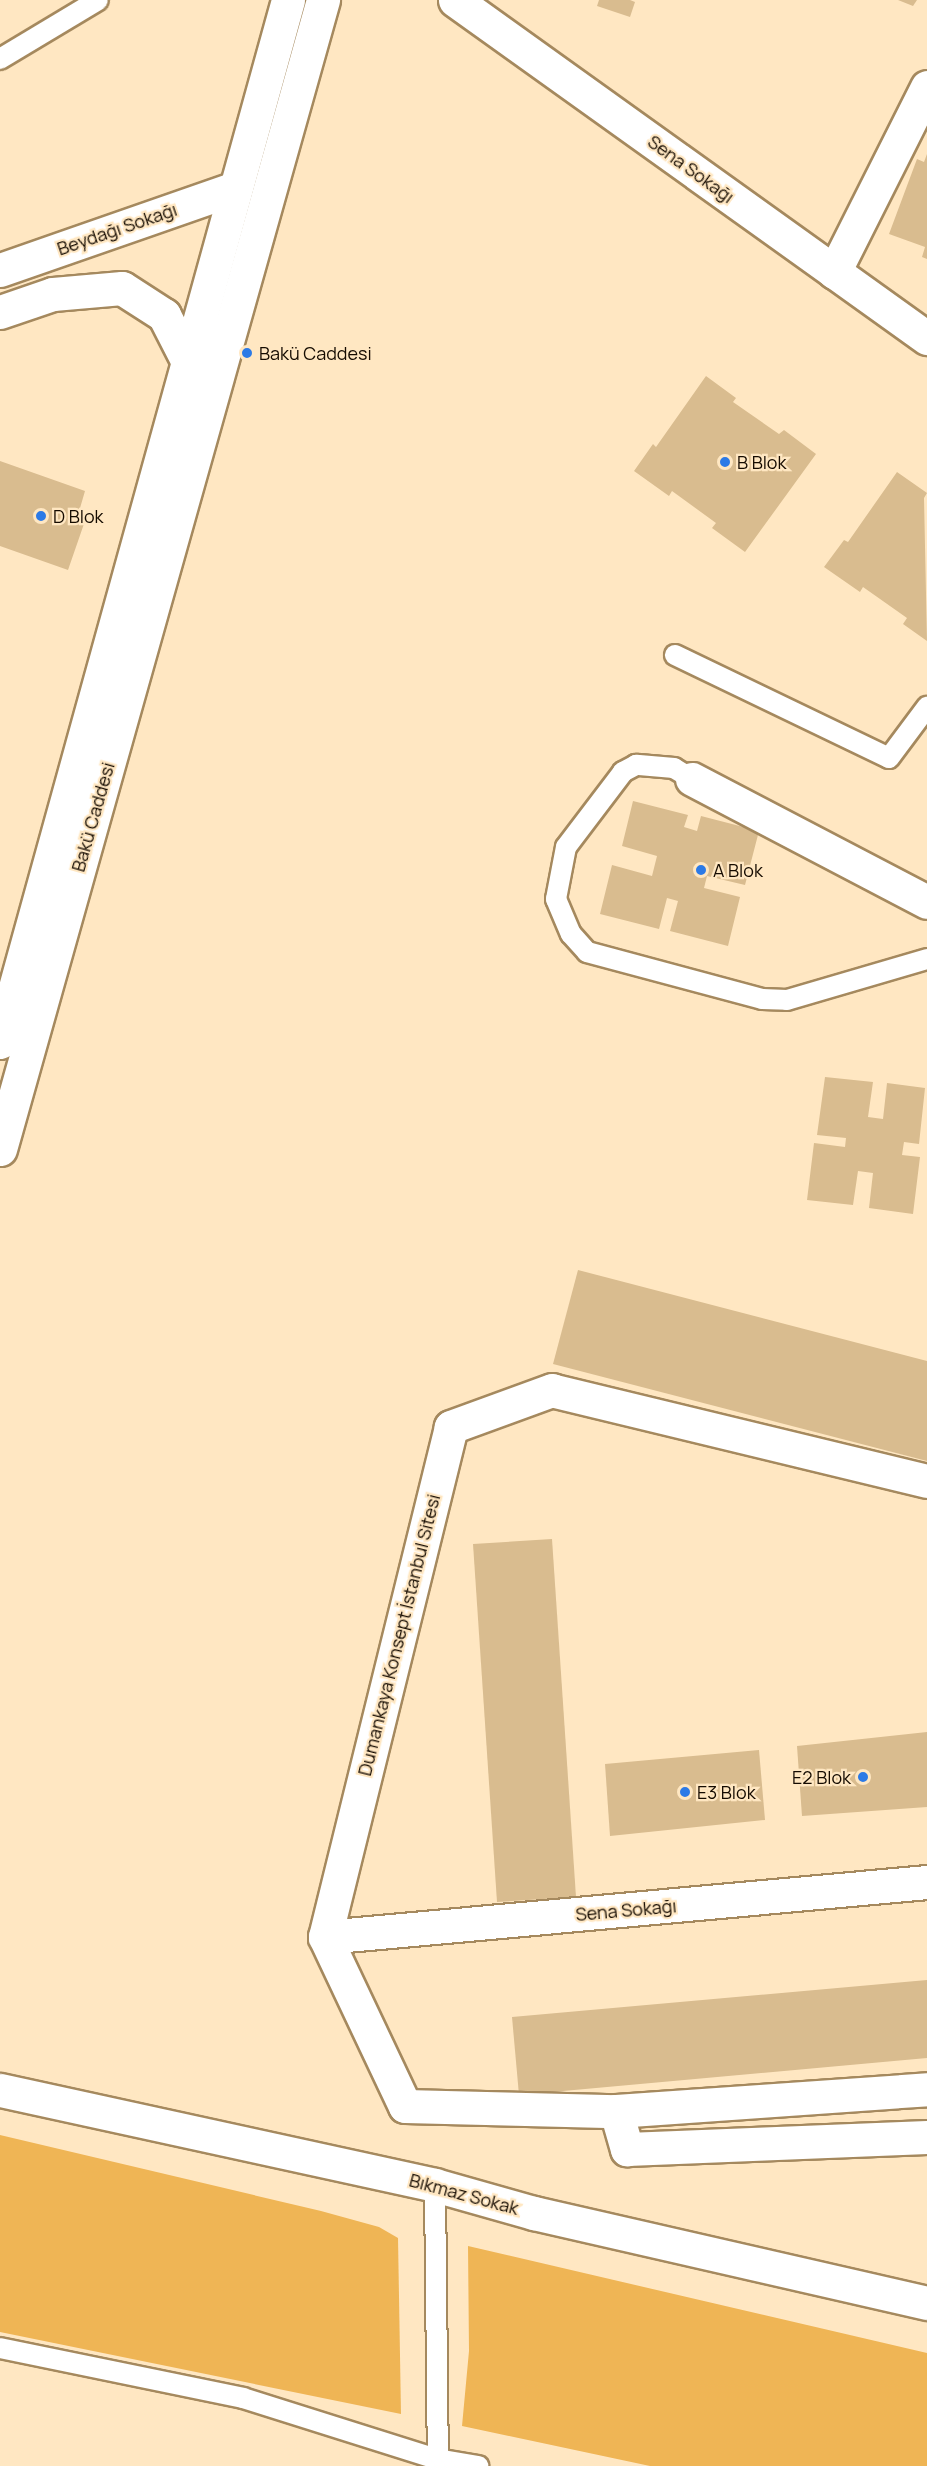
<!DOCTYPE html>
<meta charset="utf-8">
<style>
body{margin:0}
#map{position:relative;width:927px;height:2466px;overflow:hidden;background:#ffe7c2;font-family:Manrope,sans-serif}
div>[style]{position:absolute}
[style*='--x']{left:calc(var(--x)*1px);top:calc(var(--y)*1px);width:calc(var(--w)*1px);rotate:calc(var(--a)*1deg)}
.green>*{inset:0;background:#efb555}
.building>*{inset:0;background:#d9bc8f}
.roads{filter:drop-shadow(2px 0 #a5895e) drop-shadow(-2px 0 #a5895e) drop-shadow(0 2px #a5895e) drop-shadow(0 -2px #a5895e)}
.service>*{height:20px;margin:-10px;padding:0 10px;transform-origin:10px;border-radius:10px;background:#fff}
.minor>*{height:33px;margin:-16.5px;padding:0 16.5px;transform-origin:16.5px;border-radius:16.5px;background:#fff}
.tertiary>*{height:33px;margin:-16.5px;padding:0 16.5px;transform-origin:16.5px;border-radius:16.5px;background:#fff}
.secondary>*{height:33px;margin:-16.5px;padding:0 16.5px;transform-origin:16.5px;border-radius:16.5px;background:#fff}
.dots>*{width:16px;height:16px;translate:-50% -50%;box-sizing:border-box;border:3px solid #ffe7c2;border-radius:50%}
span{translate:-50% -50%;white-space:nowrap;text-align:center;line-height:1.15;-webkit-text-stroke:4.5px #ffe7c2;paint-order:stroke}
.street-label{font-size:18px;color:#150b00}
.poi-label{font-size:18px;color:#150b00}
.left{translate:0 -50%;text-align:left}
.right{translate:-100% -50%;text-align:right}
</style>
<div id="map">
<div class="green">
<i style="clip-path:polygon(0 2135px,321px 2211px,379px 2227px,398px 2238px,401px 2414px,0 2332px)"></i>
<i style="clip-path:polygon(468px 2246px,927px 2353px,927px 2466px,650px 2466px,462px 2426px,469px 2351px)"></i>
</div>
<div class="building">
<i style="clip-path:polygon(599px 0,630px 0,635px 2px,630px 17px,597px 6px)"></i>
<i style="clip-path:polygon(898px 0,917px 0,913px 6px)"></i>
<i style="clip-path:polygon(927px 154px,927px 259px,922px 257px,925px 247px,889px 234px,917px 159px,924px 162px)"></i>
<i style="clip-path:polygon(706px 376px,736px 398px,733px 402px,779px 434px,784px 430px,816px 454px,745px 552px,712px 528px,716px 523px,672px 491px,669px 496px,634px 471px,653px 444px,656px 447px)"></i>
<i style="clip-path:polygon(0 461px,85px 491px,78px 515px,86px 518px,68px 570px,0 546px)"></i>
<i style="clip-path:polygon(897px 472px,927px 493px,924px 498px,927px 641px,903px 624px,907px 618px,863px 587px,860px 592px,824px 567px,844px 540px,848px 542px)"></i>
<i style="clip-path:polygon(633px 801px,688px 815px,684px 827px,697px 831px,701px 816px,759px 831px,745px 885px,707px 876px,704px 888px,740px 897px,728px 946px,670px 931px,678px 901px,667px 898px,659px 929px,600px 914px,612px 865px,652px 876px,657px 856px,622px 846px)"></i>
<i style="clip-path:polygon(825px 1077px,873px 1082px,868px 1117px,883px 1119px,887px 1083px,925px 1088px,919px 1144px,904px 1142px,902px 1155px,920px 1157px,913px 1214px,869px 1208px,873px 1173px,858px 1171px,853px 1205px,807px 1200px,814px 1143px,845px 1147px,846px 1138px,817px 1135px)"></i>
<i style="clip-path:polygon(578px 1270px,927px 1361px,927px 1461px,553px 1364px)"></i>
<i style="clip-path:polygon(552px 1539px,576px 1897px,497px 1902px,473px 1544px)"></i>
<i style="clip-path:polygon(927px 1732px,927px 1807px,802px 1816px,797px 1746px)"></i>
<i style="clip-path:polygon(759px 1750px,765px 1820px,610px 1836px,605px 1764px)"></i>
<i style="clip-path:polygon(927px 1980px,927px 2058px,519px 2095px,512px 2017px)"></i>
</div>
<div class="roads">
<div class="service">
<i style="--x:0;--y:59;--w:114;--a:-31"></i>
<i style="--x:675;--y:655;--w:237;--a:25.7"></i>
<i style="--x:889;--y:758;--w:64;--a:-53.3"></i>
<i style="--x:692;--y:779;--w:21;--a:-149"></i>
<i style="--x:674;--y:768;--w:38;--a:-175"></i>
<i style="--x:636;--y:765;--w:15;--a:152"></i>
<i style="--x:623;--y:772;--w:94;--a:127.2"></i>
<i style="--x:566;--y:847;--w:53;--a:100.9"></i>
<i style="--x:556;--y:899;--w:38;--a:67"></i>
<i style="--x:571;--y:934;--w:24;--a:48"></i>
<i style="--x:587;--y:952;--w:181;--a:15"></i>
<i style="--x:762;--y:999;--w:25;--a:2"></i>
<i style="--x:787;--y:1000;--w:146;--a:-16.3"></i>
<i style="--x:435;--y:2185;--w:281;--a:89.4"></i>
<i style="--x:0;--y:2348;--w:248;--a:11.6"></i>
<i style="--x:243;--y:2398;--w:203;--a:17.5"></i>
<i style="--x:437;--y:2459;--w:42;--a:9.7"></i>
</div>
<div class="minor">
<i style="--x:0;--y:270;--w:249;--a:-19.2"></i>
<i style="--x:834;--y:272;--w:207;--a:-63.3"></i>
<i style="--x:0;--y:312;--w:56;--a:-18.8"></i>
<i style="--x:53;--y:294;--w:69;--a:-5"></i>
<i style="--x:122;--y:288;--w:50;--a:32.7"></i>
<i style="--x:164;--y:315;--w:48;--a:62.9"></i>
<i style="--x:692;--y:779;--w:265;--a:27.6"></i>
<i style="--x:927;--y:1481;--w:386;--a:-166.4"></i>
<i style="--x:552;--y:1390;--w:108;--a:159.9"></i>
<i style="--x:451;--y:1427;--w:525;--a:103.88"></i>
<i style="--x:325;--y:1937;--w:187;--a:64.7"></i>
<i style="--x:405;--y:2106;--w:211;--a:1.4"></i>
<i style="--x:616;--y:2111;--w:312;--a:-4"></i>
<i style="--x:325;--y:1937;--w:605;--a:-5.22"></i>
<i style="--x:0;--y:2090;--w:445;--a:12.3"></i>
<i style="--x:435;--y:2185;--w:103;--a:15.8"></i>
<i style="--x:534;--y:2213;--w:403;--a:12.9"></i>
<i style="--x:616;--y:2111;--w:40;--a:74"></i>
<i style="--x:627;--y:2149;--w:300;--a:-2.3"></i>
</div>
<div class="tertiary">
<i style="--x:455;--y:0;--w:581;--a:35.61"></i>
</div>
<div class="secondary">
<i style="--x:0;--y:1042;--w:1081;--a:-74.55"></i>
<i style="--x:0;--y:1149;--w:1194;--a:-74.3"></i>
</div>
</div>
<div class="dots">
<i style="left:247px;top:353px;background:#2c7ae6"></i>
<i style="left:725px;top:462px;background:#2c7ae6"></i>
<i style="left:41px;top:516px;background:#2c7ae6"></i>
<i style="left:701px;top:870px;background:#2c7ae6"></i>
<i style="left:863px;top:1777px;background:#2c7ae6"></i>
<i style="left:685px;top:1792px;background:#2c7ae6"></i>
</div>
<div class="street-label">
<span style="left:691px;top:169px;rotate:36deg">Sena Sokağı</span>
<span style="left:117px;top:229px;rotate:-19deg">Beydağı Sokağı</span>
<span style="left:93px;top:817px;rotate:-74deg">Bakü Caddesi</span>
<span style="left:399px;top:1635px;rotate:-76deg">Dumankaya Konsept İstanbul Sitesi</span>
<span style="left:626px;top:1910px;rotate:-5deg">Sena Sokağı</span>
<span style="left:464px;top:2194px;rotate:15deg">Bıkmaz Sokak</span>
</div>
<div class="poi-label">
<span class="left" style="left:259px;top:353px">Bakü Caddesi</span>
<span class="left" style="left:737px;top:462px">B Blok</span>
<span class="left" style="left:53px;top:516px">D Blok</span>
<span class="left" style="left:713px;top:870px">A Blok</span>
<span class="right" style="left:851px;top:1777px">E2 Blok</span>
<span class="left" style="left:697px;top:1792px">E3 Blok</span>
</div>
</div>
